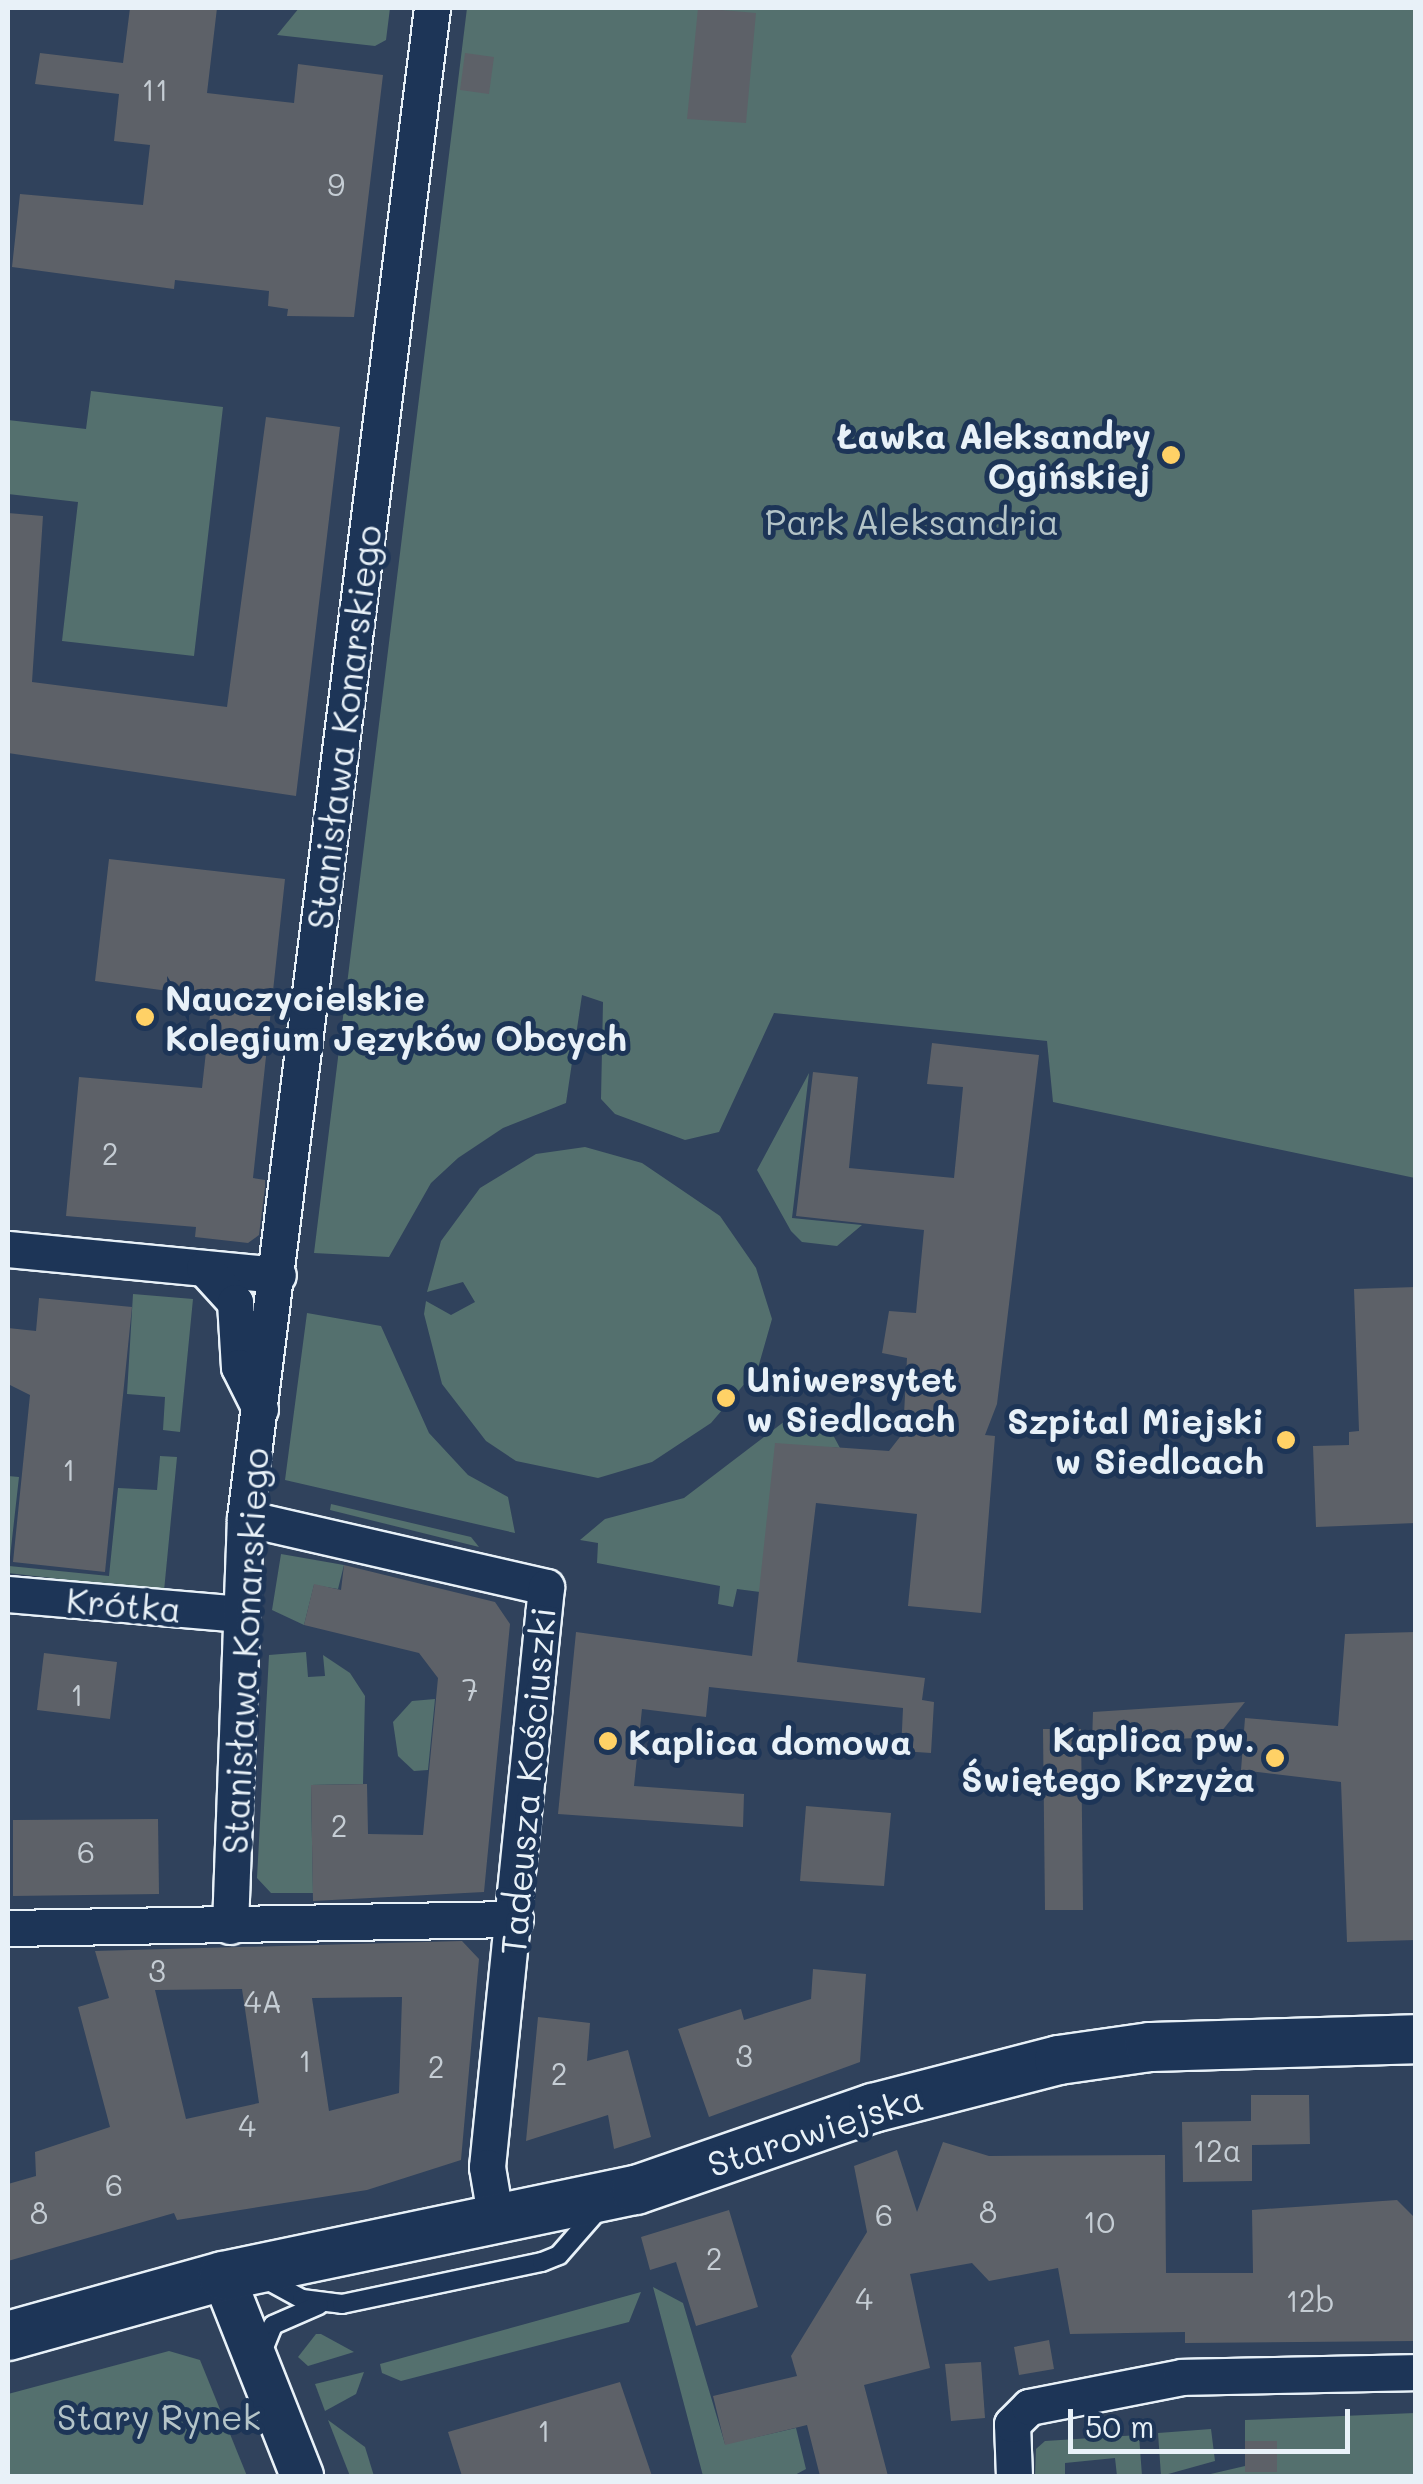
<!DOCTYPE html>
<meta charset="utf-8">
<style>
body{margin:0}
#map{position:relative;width:1423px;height:2484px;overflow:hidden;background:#30425c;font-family:Mali,sans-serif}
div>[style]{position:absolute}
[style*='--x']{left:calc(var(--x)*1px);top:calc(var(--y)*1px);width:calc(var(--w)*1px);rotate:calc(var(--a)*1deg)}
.green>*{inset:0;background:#54706e}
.building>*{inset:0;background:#5d6168}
.roads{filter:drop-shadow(2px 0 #e8f1f8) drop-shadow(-2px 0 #e8f1f8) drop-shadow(0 2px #e8f1f8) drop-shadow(0 -2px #e8f1f8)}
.service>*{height:18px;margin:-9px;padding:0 9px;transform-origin:9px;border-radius:9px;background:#1d3557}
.minor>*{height:35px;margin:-17.5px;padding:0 17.5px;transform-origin:17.5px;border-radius:17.5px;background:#1d3557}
.tertiary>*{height:42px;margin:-21px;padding:0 21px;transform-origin:21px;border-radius:21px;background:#1d3557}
.secondary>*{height:48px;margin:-24px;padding:0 24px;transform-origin:24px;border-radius:24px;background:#1d3557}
.dots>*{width:28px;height:28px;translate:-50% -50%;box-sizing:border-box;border:5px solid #1d3557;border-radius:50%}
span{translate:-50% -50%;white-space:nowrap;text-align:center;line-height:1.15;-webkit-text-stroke:10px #1d3557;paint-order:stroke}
.number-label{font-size:30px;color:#c5cdd4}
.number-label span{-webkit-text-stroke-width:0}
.poi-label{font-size:35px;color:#e8f1f8;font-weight:700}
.right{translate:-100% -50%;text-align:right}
.left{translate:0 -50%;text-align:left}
.park-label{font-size:35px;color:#b4c4c8}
.street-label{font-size:35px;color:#e8f1f8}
.frame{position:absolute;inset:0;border:10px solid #e8f1f8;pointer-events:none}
.scale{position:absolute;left:1068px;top:2409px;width:282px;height:45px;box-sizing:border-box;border:5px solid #e8f1f8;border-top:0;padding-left:12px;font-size:30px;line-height:35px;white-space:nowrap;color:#e8f1f8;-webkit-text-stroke:8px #1d3557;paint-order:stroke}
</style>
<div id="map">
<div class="green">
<i style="clip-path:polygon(299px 8px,390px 8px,386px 40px,375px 46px,277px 35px)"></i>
<i style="clip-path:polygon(467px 8px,1415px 8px,1415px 1178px,1053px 1102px,1047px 1041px,774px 1013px,719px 1132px,685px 1140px,615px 1114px,601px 1099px,603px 1002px,582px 995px,566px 1103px,503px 1128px,458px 1158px,431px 1183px,389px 1257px,314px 1253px)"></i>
<i style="clip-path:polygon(91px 391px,223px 407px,194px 656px,62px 641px,78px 502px,8px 494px,8px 420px,86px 429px)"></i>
<i style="clip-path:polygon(809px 1073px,792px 1218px,862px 1225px,837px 1246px,802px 1242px,791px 1231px,757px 1170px)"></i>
<i style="clip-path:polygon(585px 1147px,642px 1163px,720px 1216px,756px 1268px,772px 1319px,758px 1368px,711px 1423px,652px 1462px,598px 1478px,516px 1461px,486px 1441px,442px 1384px,424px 1314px,426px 1301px,451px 1315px,475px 1302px,463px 1282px,427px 1292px,441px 1241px,480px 1188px,536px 1154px)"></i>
<i style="clip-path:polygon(133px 1294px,193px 1299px,180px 1432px,163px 1430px,165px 1397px,127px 1394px)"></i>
<i style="clip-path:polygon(307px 1313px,381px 1326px,429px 1433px,468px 1475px,508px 1497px,515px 1533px,285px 1480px)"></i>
<i style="clip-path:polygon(825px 1420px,840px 1448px,831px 1447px,760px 1592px,737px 1589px,733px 1607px,718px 1604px,720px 1586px,597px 1563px,598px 1543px,580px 1540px,605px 1519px,684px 1498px,785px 1421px)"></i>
<i style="clip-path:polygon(160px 1456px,177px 1457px,164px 1591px,8px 1573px,8px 1476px,19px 1477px,9px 1566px,109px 1576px,118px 1488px,157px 1490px)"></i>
<i style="clip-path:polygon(331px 1504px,471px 1537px,479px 1547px,330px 1510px)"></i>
<i style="clip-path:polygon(281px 1554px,344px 1565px,338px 1589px,314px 1585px,304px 1625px,272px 1610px)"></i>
<i style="clip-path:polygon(306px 1652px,308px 1677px,325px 1676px,323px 1655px,350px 1673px,365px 1696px,363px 1784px,311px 1785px,313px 1893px,271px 1893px,257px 1878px,269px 1655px)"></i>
<i style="clip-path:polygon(435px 1699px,428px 1770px,414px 1771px,398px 1756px,393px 1722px,412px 1701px)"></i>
<i style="clip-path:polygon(653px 2287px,683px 2303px,725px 2444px,796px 2428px,806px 2469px,793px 2476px,703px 2476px)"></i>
<i style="clip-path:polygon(641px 2292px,629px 2322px,401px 2381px,382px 2373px,380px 2364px)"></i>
<i style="clip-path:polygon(316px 2334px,321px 2334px,354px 2352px,308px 2366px,298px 2357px)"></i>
<i style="clip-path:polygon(169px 2351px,200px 2360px,247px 2476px,8px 2476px,8px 2394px)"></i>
<i style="clip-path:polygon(364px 2372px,356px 2394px,325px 2411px,315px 2384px)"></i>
<i style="clip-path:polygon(1415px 2413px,1415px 2476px,1202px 2476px,1245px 2466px,1277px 2471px,1277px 2441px,1245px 2441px,1245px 2420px)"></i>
<i style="clip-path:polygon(328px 2420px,365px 2447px,374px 2476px,350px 2476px)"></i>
<i style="clip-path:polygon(1211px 2429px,1215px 2461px,1161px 2476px,1158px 2433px)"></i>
<i style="clip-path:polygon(1139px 2435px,1142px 2476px,1117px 2476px,1115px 2458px,1065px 2463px,1065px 2476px,1035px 2476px,1036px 2449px,1045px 2441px)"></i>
</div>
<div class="building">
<i style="clip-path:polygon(130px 8px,217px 8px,207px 93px,294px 103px,298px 64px,383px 75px,354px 317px,287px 316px,288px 309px,268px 306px,269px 291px,175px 280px,174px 289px,12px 267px,20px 194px,143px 205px,150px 145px,114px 141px,119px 94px,35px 84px,40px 53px,123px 63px)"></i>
<i style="clip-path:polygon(698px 8px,756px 13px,746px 123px,687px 119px)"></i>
<i style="clip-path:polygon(465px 53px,494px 57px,489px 94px,460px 90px)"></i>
<i style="clip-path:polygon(266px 417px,340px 427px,296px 796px,8px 753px,8px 513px,43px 516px,32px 682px,227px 707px)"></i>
<i style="clip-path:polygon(109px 859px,285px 879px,253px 1178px,265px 1180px,265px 1187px,259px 1235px,248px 1243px,195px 1237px,196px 1227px,66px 1216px,79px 1077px,202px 1088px,212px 997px,95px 981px)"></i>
<i style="clip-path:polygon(932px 1043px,1039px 1055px,997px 1404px,985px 1435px,995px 1436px,981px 1613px,908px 1606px,917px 1514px,816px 1503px,797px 1662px,925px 1678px,922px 1700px,934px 1702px,931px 1753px,901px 1751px,903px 1708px,709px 1687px,706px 1717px,642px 1709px,634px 1786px,744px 1794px,743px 1827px,558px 1814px,576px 1632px,752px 1656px,775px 1443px,889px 1451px,903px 1433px,907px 1358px,882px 1353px,889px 1311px,916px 1313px,924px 1230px,796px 1216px,813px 1072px,858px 1077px,849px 1168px,954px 1178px,963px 1087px,927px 1084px)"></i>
<i style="clip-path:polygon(1416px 1287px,1416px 1523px,1316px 1527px,1313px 1446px,1349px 1445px,1349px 1432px,1359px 1431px,1354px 1289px)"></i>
<i style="clip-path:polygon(39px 1298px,132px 1307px,105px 1572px,13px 1562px,30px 1395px,8px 1384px,8px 1328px,36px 1331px)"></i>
<i style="clip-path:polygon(344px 1565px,495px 1602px,510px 1624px,484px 1892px,313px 1901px,311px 1785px,367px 1784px,368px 1834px,423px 1835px,429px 1771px,438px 1678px,419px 1653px,304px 1625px,314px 1584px,341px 1590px)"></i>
<i style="clip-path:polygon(1416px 1632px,1416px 1940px,1347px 1942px,1341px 1782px,1241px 1770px,1245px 1718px,1338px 1726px,1345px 1634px)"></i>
<i style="clip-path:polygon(44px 1653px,117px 1662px,110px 1719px,37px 1710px)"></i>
<i style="clip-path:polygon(1245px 1702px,1217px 1737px,1092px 1743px,1093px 1712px)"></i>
<i style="clip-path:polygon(1043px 1729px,1081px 1729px,1083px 1910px,1045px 1910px)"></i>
<i style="clip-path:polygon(806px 1806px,891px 1813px,884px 1886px,800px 1881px)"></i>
<i style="clip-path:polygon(158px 1819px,159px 1894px,13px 1896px,13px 1820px)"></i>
<i style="clip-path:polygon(evenodd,462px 1941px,479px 1959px,461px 2160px,367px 2190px,177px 2220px,174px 2213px,8px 2261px,8px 2184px,36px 2176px,35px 2152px,110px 2127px,78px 2007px,109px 1998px,95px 1951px,462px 1941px,242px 1989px,259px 2103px,186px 2119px,155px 1990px,242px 1989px,462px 1941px,402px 1997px,399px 2093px,329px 2111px,312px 1998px,402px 1997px)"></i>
<i style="clip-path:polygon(813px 1969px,866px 1974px,860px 2062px,709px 2117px,678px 2029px,741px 2009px,744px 2020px,811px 1999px)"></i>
<i style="clip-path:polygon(538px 2017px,590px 2023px,587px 2061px,628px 2050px,651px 2137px,614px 2149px,608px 2115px,526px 2141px)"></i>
<i style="clip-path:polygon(1251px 2095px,1309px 2095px,1310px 2144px,1252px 2145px,1252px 2181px,1183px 2182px,1182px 2122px,1251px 2121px)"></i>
<i style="clip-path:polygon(943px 2142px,989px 2156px,1165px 2155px,1166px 2273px,1253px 2273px,1252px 2210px,1397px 2200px,1416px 2219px,1416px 2341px,1185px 2343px,1185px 2332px,1070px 2334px,1058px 2268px,989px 2281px,972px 2263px,910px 2274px,930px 2368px,864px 2385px,888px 2476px,820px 2476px,807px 2425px,725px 2445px,713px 2396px,797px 2376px,791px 2356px,867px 2232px,854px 2166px,897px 2150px,917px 2212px)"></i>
<i style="clip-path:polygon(729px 2210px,758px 2307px,696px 2326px,676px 2262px,650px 2270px,641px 2237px)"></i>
<i style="clip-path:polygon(1049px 2340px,1054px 2369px,1019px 2375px,1014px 2347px)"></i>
<i style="clip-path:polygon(981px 2362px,985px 2418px,951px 2421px,945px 2364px)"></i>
<i style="clip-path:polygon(620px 2382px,652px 2476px,462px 2476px,448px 2432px)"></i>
<i style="clip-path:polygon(1245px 2441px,1277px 2441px,1277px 2472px,1245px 2472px)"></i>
</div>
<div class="roads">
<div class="service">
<i style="--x:260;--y:2276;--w:48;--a:28.7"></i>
<i style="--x:302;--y:2299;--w:40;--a:7.1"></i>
<i style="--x:342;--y:2304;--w:204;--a:-11.9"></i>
<i style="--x:542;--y:2262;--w:18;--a:-22"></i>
<i style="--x:559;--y:2255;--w:62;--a:-48.9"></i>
<i style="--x:261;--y:2355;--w:32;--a:-68"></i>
<i style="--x:273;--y:2325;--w:50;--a:-23.5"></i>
</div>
<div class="minor">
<i style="--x:8;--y:1249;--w:271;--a:5.5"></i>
<i style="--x:204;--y:1268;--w:46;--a:47.6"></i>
<i style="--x:235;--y:1302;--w:65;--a:86.5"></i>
<i style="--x:239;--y:1367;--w:47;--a:63.4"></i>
<i style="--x:245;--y:1518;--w:309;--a:12.9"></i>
<i style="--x:546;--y:1587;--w:583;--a:95.81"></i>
<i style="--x:487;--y:2167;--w:55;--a:80.5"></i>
<i style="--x:8;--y:1594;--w:234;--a:4.9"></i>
<i style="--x:230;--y:1926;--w:408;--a:-87.9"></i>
<i style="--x:245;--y:1518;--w:1522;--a:-82.94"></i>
<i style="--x:8;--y:1928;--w:507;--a:-1.02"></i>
<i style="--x:1014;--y:2476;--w:52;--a:-92.2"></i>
<i style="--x:1012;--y:2424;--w:24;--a:-45"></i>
<i style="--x:1029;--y:2407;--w:156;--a:-11.1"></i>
<i style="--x:1182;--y:2377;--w:234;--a:-1.2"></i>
</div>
<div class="tertiary">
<i style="--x:223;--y:2276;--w:215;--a:68.4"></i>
</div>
<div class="secondary">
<i style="--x:8;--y:2336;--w:223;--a:-15.6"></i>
<i style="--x:223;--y:2276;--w:422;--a:-11.8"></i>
<i style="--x:636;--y:2190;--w:251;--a:-19.1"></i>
<i style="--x:873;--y:2108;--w:192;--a:-14.5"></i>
<i style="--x:1059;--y:2060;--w:92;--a:-8.1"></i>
<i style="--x:1150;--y:2047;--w:266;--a:-1.7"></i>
</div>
</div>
<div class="dots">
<i style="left:1171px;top:455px;background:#ffd166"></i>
<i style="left:145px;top:1017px;background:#ffd166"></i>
<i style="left:726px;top:1398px;background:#ffd166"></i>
<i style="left:1286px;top:1440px;background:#ffd166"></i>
<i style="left:608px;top:1741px;background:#ffd166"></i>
<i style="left:1275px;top:1758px;background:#ffd166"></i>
</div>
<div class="number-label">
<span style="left:155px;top:89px">11</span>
<span style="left:336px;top:184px">9</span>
<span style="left:110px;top:1153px">2</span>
<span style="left:69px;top:1469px">1</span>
<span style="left:470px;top:1689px">7</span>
<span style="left:77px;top:1694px">1</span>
<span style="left:339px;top:1825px">2</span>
<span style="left:86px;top:1851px">6</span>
<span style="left:157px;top:1970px">3</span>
<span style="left:263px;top:2001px">4A</span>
<span style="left:744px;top:2055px">3</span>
<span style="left:305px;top:2060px">1</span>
<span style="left:436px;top:2066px">2</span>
<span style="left:559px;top:2073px">2</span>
<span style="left:247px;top:2125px">4</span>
<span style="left:1217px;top:2150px">12a</span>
<span style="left:114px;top:2184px">6</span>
<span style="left:988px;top:2211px">8</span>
<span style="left:39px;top:2212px">8</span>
<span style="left:884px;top:2214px">6</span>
<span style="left:1099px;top:2221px">10</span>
<span style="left:714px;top:2258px">2</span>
<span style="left:864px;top:2298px">4</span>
<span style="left:1310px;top:2300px">12b</span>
<span style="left:544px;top:2430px">1</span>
</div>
<div class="poi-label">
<span class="right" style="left:1151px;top:455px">Ławka Aleksandry<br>Ogińskiej</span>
<span class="left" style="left:165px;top:1017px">Nauczycielskie<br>Kolegium Języków Obcych</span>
<span class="left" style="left:746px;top:1398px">Uniwersytet<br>w Siedlcach</span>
<span class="right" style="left:1264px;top:1440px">Szpital Miejski<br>w Siedlcach</span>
<span class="right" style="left:1255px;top:1758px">Kaplica pw.<br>Świętego Krzyża</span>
<span class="left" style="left:628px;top:1741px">Kaplica domowa</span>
</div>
<div class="park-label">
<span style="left:912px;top:521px">Park Aleksandria</span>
<span style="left:159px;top:2416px">Stary Rynek</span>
</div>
<div class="street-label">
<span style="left:343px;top:727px;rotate:-83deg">Stanisława Konarskiego</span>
<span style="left:124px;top:1604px;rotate:5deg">Krótka</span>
<span style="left:244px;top:1651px;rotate:-87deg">Stanisława Konarskiego</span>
<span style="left:527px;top:1781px;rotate:-85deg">Tadeusza Kościuszki</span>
<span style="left:815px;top:2130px;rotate:-18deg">Starowiejska</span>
</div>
<div class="frame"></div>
<div class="scale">50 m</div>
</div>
